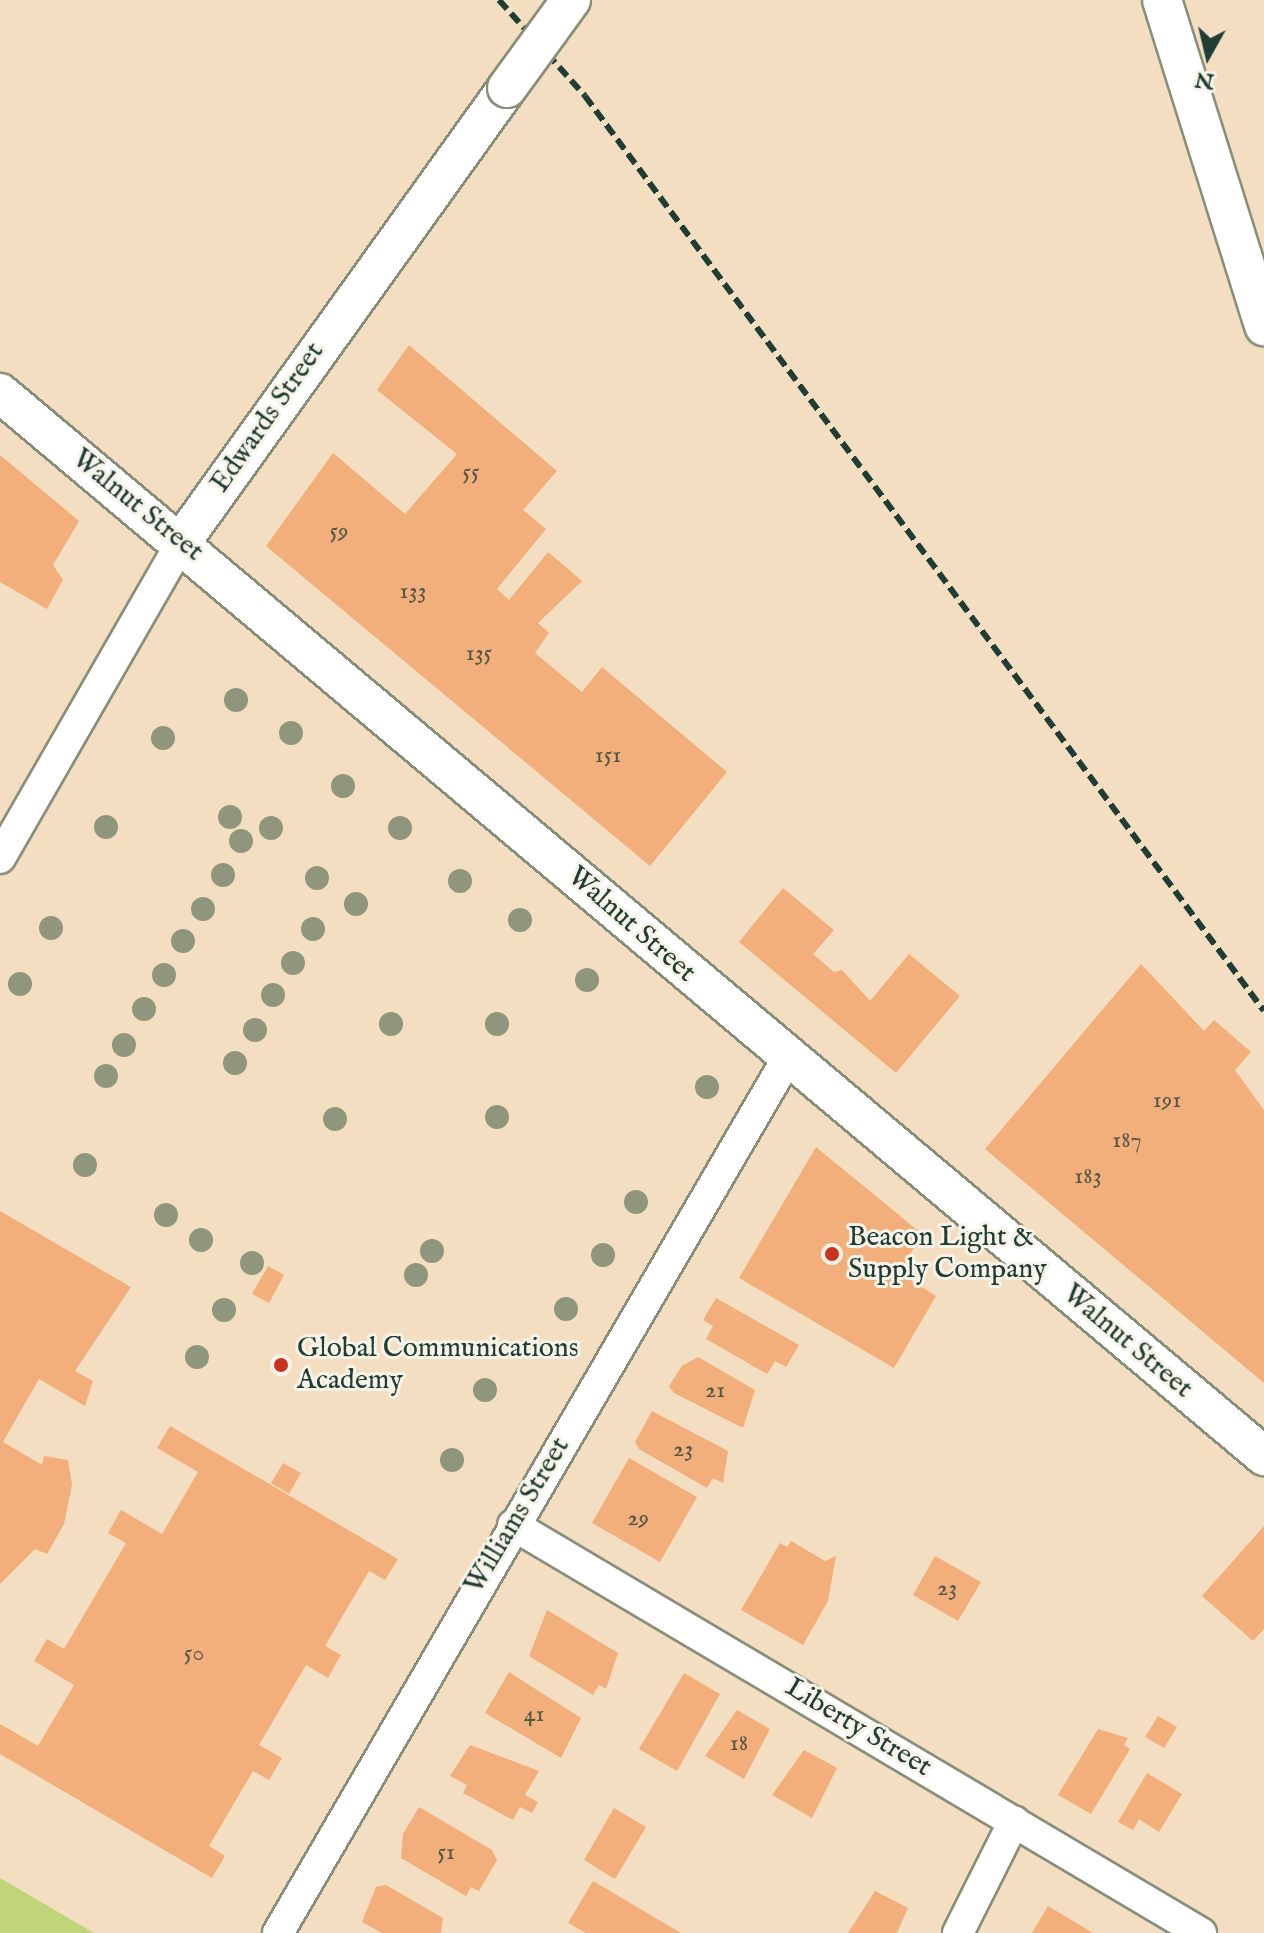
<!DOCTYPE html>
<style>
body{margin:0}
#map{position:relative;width:1264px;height:1933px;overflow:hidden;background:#f3dec1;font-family:"IM FELL English",serif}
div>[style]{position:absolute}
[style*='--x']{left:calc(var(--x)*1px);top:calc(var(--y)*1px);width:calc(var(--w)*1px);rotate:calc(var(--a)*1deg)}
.green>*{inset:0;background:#c0d579}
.building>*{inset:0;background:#f2ae7b}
.roads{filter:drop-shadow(2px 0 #898e7a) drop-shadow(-2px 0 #898e7a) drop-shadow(0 2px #898e7a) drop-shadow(0 -2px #898e7a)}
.minor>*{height:30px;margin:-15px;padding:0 15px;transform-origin:15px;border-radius:15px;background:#fff}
.tertiary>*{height:38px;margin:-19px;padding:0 19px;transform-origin:19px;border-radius:19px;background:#fff}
.rail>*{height:6px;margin-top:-3px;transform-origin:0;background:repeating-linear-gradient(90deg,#1f3d34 0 12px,transparent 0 18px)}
.bridges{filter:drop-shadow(2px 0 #898e7a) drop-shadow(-2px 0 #898e7a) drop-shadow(0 2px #898e7a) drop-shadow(0 -2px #898e7a)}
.tertiary-bridge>*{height:38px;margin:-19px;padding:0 19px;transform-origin:19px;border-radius:19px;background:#fff}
.trees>*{width:24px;height:24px;margin:-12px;border-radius:50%;background:#90967b}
.dots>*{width:22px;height:22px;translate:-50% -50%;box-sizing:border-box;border:4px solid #f7f3e8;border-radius:50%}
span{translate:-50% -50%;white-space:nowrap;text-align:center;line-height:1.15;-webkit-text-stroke:6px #f7f3e8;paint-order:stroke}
.number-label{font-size:24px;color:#545946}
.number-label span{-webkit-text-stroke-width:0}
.street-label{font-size:28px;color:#1f3d34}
.poi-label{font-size:28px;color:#1f3d34}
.left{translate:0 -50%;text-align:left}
.north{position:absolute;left:1168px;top:16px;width:80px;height:80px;-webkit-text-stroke:6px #f7f3e8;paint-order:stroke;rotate:188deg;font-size:22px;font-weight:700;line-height:32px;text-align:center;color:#1f3d34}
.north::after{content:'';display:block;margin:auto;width:28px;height:36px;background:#1f3d34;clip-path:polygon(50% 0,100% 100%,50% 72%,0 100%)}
</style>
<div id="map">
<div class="green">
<i style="clip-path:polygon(0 1878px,94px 1933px,0 1933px)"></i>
</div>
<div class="building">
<i style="clip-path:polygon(409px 345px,557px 471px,523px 510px,546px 529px,497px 589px,509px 600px,548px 552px,582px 581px,538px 623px,549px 633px,535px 653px,582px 692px,602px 667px,727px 772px,650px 866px,266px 546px,333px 453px,405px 514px,457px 454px,377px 390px)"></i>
<i style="clip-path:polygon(0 455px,79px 521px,53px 565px,63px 580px,47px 609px,0 582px)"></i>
<i style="clip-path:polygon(783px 888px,834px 930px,813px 954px,834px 972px,842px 970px,870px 1001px,909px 954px,960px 996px,896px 1073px,739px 942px)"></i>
<i style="clip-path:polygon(1141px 964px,1204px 1031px,1214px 1020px,1251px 1052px,1235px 1070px,1264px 1110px,1264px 1383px,985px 1149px)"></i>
<i style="clip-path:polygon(816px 1147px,922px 1234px,899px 1273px,936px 1296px,894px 1368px,739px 1278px)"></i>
<i style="clip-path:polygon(0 1211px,131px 1287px,75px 1371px,93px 1381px,85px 1406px,39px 1379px,3px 1442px,42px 1465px,44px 1456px,68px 1460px,72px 1485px,64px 1524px,47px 1554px,35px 1549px,0 1584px)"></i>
<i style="clip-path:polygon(268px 1266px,284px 1275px,269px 1303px,252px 1294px)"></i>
<i style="clip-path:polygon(716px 1298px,799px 1345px,786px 1367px,775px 1361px,767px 1374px,706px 1339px,713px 1326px,703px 1320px)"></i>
<i style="clip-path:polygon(698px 1357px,755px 1390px,743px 1428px,674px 1393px,669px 1386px,682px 1366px)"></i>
<i style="clip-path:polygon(652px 1411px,728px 1451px,723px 1483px,713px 1478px,707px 1488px,639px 1449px,635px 1442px)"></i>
<i style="clip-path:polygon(170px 1426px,398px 1559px,385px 1580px,369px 1571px,325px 1646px,341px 1655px,328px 1678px,306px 1665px,259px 1745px,282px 1758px,269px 1780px,253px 1771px,209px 1846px,225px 1856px,212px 1878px,0 1754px,0 1724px,38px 1746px,74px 1685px,34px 1661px,47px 1639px,64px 1649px,126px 1543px,108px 1533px,121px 1510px,162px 1534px,198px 1472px,157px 1448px)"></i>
<i style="clip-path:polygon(629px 1458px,697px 1497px,660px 1562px,592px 1523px)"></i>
<i style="clip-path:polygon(283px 1463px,301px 1473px,289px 1494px,271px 1483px)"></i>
<i style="clip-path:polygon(1264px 1526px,1264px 1629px,1253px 1641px,1202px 1596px)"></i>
<i style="clip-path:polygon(791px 1541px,825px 1561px,836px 1556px,828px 1601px,803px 1645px,741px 1610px,780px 1543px,787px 1547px)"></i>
<i style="clip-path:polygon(935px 1556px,981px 1582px,958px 1621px,913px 1595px)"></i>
<i style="clip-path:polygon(547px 1610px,618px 1653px,606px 1689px,599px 1685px,593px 1695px,529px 1656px)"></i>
<i style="clip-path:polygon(509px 1672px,581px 1718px,561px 1758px,485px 1713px)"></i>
<i style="clip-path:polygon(684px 1673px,720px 1694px,677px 1771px,639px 1749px)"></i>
<i style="clip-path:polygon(737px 1710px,770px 1729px,744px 1779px,705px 1756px)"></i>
<i style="clip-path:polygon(1158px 1716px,1177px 1727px,1164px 1748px,1145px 1737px)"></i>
<i style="clip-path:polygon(1098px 1729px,1128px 1738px,1124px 1745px,1130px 1749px,1091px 1814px,1058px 1795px)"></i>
<i style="clip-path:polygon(470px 1745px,539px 1771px,525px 1795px,538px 1802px,532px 1813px,520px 1807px,513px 1820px,463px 1793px,467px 1785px,450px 1776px)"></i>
<i style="clip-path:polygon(804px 1750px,837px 1768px,812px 1818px,772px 1795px)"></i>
<i style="clip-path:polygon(1147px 1773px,1182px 1794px,1159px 1832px,1139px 1819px,1133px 1830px,1118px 1822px)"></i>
<i style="clip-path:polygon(419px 1807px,492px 1850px,497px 1860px,479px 1891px,471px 1887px,466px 1896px,401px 1858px,403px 1834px)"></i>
<i style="clip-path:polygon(614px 1808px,646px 1827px,615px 1879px,584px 1860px)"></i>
<i style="clip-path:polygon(593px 1881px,681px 1933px,586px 1933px,568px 1923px)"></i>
<i style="clip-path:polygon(386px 1885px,443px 1918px,441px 1933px,382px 1933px,362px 1922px,376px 1887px)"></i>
<i style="clip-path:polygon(875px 1891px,908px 1908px,897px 1933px,848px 1933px)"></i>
<i style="clip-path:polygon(1048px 1906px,1093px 1933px,1032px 1933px)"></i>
</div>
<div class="roads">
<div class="minor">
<i style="--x:0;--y:858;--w:366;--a:-60.1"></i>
<i style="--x:513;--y:1525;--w:800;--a:30.67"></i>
<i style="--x:278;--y:1933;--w:1011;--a:-59.78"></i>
<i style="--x:958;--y:1933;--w:125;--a:-63.4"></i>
</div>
<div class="tertiary">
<i style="--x:1162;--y:0;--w:342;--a:72.6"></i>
<i style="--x:0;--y:393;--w:1652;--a:40.06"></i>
<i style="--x:182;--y:541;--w:558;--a:-54.34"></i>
</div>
</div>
<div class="rail">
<i style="--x:499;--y:0;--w:129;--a:48.1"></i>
<i style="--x:585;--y:96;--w:1139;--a:53.42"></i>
</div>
<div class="bridges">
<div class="tertiary-bridge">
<i style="--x:507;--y:88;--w:109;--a:-54"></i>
</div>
</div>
<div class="trees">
<i style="left:236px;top:700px"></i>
<i style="left:291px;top:733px"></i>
<i style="left:163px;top:738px"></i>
<i style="left:343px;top:786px"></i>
<i style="left:230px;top:817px"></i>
<i style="left:106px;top:827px"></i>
<i style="left:271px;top:828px"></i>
<i style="left:400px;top:828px"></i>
<i style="left:241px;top:841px"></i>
<i style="left:223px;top:875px"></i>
<i style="left:317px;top:878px"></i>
<i style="left:460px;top:881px"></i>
<i style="left:356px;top:904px"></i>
<i style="left:203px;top:909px"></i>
<i style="left:520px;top:920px"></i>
<i style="left:51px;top:928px"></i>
<i style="left:313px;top:929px"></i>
<i style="left:183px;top:941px"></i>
<i style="left:293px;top:963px"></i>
<i style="left:164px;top:975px"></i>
<i style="left:587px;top:980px"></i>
<i style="left:20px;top:984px"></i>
<i style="left:273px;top:995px"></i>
<i style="left:144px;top:1009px"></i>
<i style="left:391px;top:1024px"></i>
<i style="left:497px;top:1024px"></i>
<i style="left:255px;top:1030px"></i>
<i style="left:124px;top:1045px"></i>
<i style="left:235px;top:1063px"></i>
<i style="left:106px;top:1076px"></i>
<i style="left:707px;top:1087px"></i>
<i style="left:497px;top:1117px"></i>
<i style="left:335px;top:1119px"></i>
<i style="left:85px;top:1165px"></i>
<i style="left:636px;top:1202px"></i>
<i style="left:166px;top:1215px"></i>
<i style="left:201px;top:1240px"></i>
<i style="left:432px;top:1251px"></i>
<i style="left:603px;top:1255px"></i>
<i style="left:252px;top:1263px"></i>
<i style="left:416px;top:1275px"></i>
<i style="left:566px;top:1309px"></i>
<i style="left:224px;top:1310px"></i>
<i style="left:197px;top:1357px"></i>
<i style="left:485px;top:1390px"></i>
<i style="left:452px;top:1460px"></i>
</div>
<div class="dots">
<i style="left:832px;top:1254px;background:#c8321e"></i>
<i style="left:281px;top:1365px;background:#c8321e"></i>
</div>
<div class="number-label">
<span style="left:471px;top:473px">55</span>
<span style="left:339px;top:532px">59</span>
<span style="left:413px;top:592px">133</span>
<span style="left:479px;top:654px">135</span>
<span style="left:608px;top:756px">151</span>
<span style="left:1167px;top:1101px">191</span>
<span style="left:1127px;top:1141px">187</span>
<span style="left:1088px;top:1177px">183</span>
<span style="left:715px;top:1391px">21</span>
<span style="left:683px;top:1450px">23</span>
<span style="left:638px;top:1519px">29</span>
<span style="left:947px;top:1589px">23</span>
<span style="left:194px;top:1654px">50</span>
<span style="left:534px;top:1715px">41</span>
<span style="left:739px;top:1744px">18</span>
<span style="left:446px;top:1853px">51</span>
</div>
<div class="street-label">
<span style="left:268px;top:418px;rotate:-55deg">Edwards Street</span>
<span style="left:137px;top:506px;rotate:39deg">Walnut Street</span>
<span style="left:631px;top:925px;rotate:41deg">Walnut Street</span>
<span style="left:1127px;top:1342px;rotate:40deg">Walnut Street</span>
<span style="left:518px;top:1516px;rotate:-59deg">Williams Street</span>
<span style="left:858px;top:1728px;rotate:31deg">Liberty Street</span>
</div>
<div class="poi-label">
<span class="left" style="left:848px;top:1254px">Beacon Light &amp;<br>Supply Company</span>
<span class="left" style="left:297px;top:1365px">Global Communications<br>Academy</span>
</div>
<div class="north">N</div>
</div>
